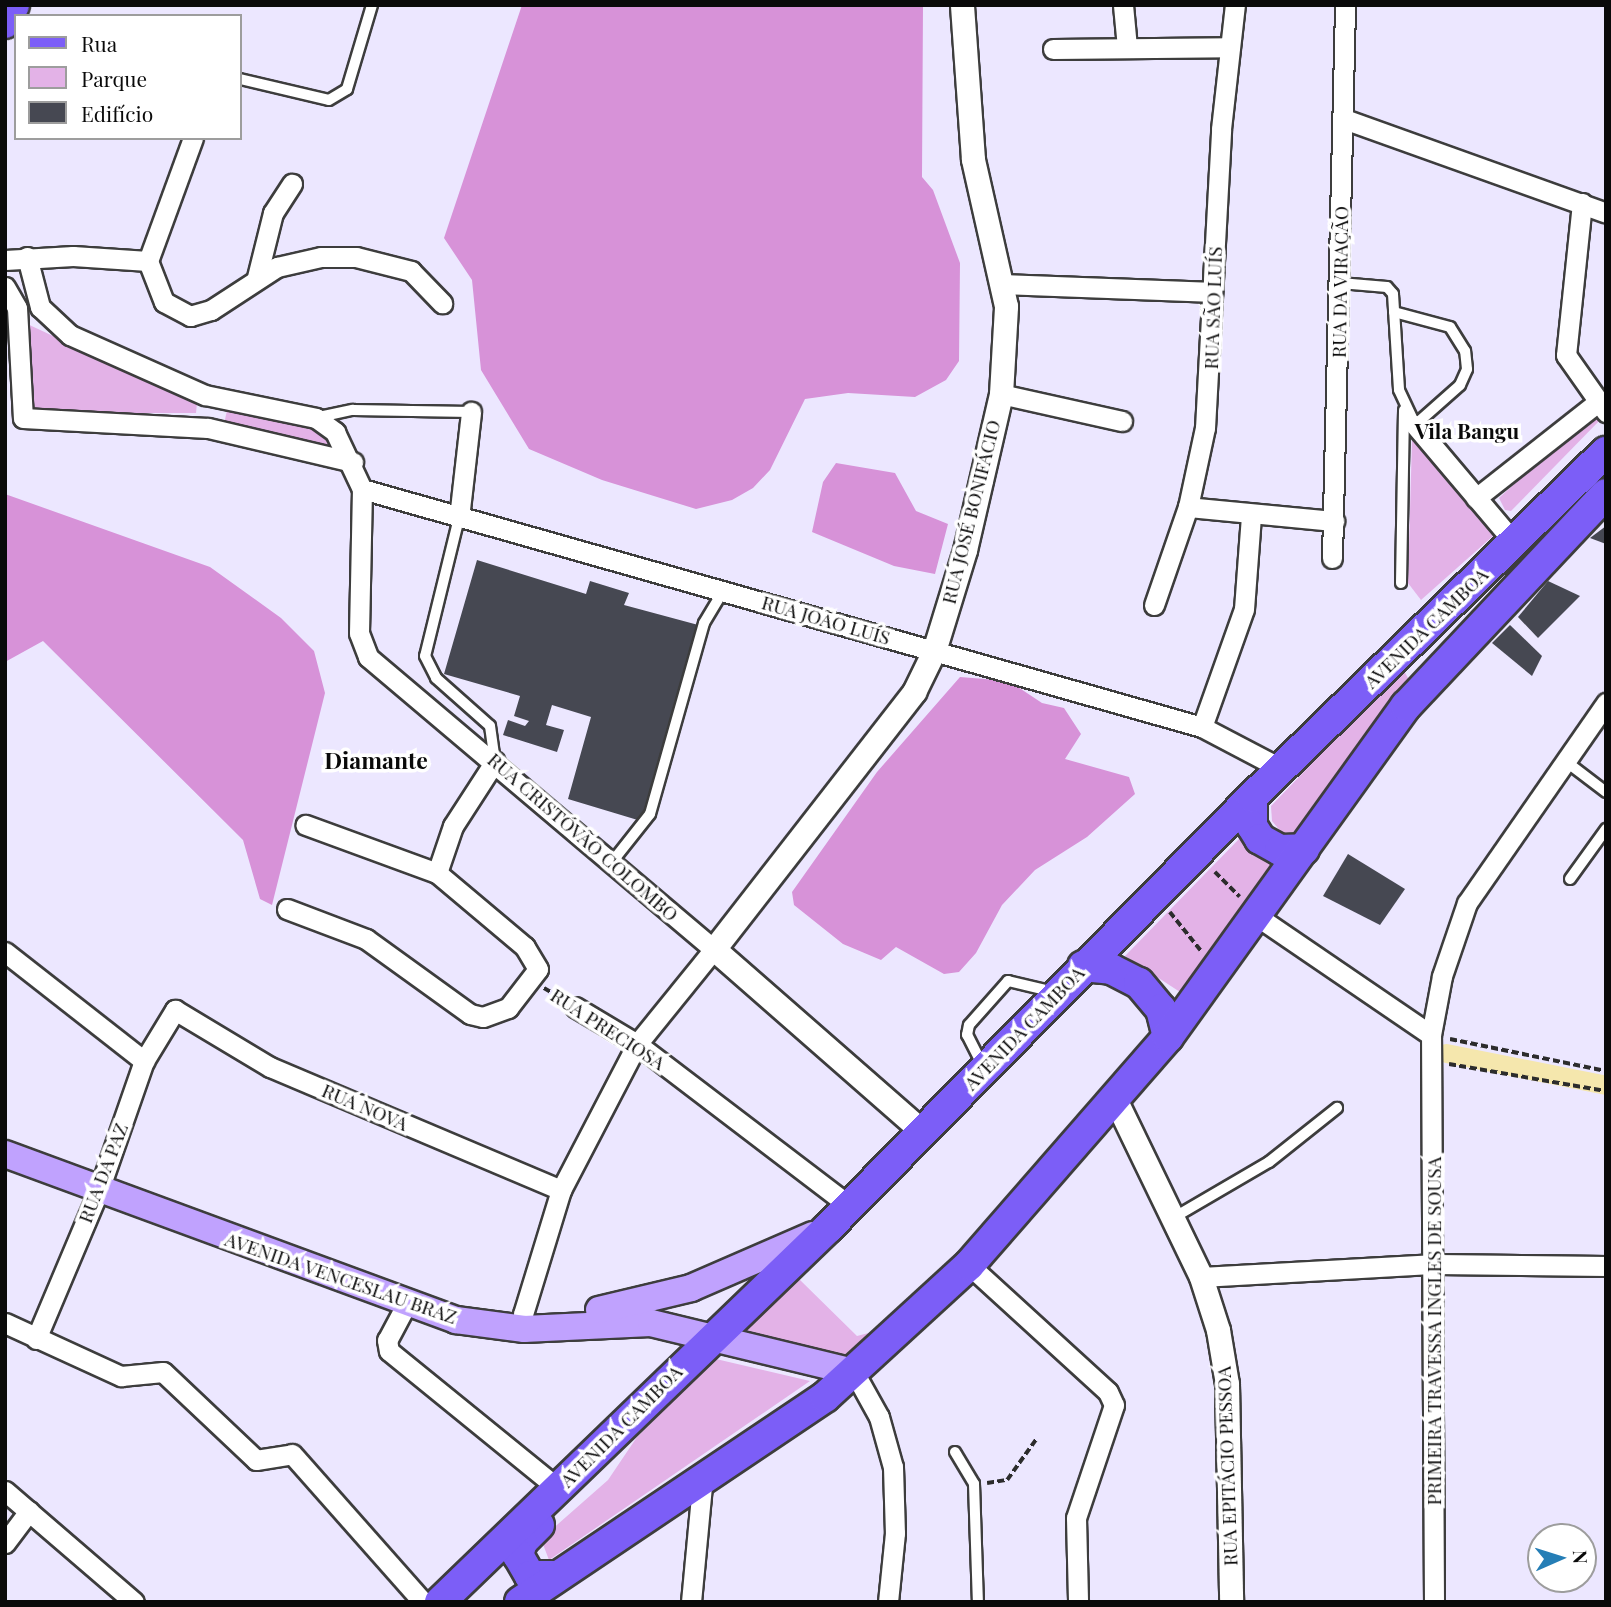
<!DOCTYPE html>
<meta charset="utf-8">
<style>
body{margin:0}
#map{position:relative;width:1611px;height:1607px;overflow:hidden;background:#ece7ff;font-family:"Playfair Display",serif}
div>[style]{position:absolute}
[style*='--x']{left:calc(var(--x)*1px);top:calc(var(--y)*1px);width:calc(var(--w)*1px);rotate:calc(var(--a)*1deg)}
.green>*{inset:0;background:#e3b2e7}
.forest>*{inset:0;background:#d792d8}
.canal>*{height:19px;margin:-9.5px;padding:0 9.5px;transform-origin:9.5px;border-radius:9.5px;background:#f5e7ad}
.building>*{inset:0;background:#464852}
.path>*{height:3.5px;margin-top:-1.75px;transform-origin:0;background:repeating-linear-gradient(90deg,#2c2c2c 0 7px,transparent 0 10.5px)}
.roads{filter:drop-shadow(2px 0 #3d3d3d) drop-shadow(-2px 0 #3d3d3d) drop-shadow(0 2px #3d3d3d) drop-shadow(0 -2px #3d3d3d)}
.service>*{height:10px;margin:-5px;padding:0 5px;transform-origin:5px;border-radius:5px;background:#fff}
.minor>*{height:19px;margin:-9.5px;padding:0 9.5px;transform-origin:9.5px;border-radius:9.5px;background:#fff}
.tertiary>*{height:23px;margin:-11.5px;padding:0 11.5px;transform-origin:11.5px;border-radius:11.5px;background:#fff}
.secondary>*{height:26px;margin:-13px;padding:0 13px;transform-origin:13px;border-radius:13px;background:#c0a2fe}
.primary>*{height:30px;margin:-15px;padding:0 15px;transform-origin:15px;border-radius:15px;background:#7c5ef7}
span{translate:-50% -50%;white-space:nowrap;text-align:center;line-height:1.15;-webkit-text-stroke:7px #fff;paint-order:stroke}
.street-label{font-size:19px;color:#0a0a0a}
.neighbourhood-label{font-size:21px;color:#0a0a0a;font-weight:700}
.quarter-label{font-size:23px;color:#0a0a0a;font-weight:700}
.frame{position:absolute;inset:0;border:7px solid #0a0a0a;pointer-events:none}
.legend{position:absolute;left:14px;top:14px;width:228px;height:126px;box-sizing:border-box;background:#fff;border:2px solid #9d9d9d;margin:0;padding:9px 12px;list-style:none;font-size:21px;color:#0a0a0a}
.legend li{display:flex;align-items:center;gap:14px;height:35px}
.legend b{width:35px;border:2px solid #9d9d9d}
.north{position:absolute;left:1527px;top:1523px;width:70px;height:70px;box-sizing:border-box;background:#fff;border:2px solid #9d9d9d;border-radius:50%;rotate:87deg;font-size:19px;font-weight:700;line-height:28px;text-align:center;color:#0a0a0a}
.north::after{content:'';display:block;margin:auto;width:24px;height:32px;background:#257eb6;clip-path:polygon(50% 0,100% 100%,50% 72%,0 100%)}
</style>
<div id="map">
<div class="green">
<i style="clip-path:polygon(23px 322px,197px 403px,196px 413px,29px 413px)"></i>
<i style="clip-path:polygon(228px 406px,323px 430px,329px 446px,224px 424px)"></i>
<i style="clip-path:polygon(1594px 411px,1602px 418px,1511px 511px,1505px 510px,1499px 498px)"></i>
<i style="clip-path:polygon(1412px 440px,1493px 536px,1421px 600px,1408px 583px)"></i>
<i style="clip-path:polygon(1403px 669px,1413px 687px,1298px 837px,1282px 833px,1272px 821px,1271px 806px)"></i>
<i style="clip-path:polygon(1240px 838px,1278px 866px,1180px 992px,1125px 956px)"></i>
<i style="clip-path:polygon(799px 1279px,857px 1336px,884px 1329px,858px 1353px,842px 1357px,734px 1333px)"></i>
<i style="clip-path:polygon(716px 1359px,810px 1381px,549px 1560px,541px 1539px,608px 1480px,637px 1437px)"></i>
</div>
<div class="forest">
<i style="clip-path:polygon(522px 5px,923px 5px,922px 177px,933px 190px,960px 263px,959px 361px,946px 380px,915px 397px,848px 393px,805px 399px,770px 470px,753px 488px,732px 500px,696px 509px,602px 480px,529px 449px,481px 370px,472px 280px,444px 238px)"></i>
<i style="clip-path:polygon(836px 463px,895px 473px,916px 511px,948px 524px,935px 574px,894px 566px,812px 532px,823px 482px)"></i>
<i style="clip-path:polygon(5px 494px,210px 567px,281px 618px,314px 651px,325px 693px,272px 905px,260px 899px,243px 840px,43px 641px,5px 662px)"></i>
<i style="clip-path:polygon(960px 677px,1009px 681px,1042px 703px,1064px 708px,1081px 734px,1065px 759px,1129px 777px,1135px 794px,1087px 837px,1035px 870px,1002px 905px,976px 953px,959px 972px,944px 974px,896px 947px,881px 960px,843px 944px,794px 905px,792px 892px,877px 772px)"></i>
</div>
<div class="canal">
<i style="--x:1446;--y:1053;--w:163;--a:11.3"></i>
</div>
<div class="building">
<i style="clip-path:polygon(1606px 526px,1606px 544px,1590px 538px)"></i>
<i style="clip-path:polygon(477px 560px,586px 594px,590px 581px,629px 593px,624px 605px,702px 626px,641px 821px,568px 799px,591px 717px,552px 705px,546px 725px,564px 730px,557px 752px,503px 735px,508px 720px,525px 726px,529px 721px,514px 716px,520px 696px,444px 674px)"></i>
<i style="clip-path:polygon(1548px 581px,1580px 596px,1538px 638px,1518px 617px)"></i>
<i style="clip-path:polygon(1510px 625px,1542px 656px,1532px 676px,1492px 643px)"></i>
<i style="clip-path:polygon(1348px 854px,1405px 889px,1380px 925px,1323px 896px)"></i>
</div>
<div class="path">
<i style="--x:1215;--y:872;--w:35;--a:45"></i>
<i style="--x:1170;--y:912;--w:51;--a:51.3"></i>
<i style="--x:544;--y:988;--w:20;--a:30"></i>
<i style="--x:1450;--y:1039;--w:159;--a:11.6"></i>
<i style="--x:1449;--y:1064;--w:159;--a:9.8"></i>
<i style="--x:987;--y:1483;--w:20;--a:-9"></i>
<i style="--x:1007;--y:1480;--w:52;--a:-54.5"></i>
</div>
<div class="roads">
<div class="service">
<i style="--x:240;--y:79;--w:91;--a:13.3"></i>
<i style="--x:329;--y:100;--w:21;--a:-31"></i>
<i style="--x:347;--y:89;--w:88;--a:-73.4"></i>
<i style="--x:1340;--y:283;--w:47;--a:4.9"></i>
<i style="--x:1387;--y:287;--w:9;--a:49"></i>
<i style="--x:1393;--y:294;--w:96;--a:86.4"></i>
<i style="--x:1399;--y:390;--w:38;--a:65"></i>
<i style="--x:1415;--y:425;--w:60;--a:-41.6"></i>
<i style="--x:1460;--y:385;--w:17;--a:-66"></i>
<i style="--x:1467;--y:369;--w:18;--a:-96"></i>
<i style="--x:1465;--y:351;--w:28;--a:-122"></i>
<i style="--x:1450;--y:327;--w:58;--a:-165"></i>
<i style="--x:319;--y:417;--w:35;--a:-12"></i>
<i style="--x:353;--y:410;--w:118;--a:1"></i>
<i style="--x:459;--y:518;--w:142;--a:103.8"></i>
<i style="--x:425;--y:656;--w:25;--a:63"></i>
<i style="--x:436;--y:678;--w:72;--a:41.6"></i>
<i style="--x:490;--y:726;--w:35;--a:82"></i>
<i style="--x:1401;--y:583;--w:173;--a:-89"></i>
<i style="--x:1564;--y:760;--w:53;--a:37.3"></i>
<i style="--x:612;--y:862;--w:61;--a:-51.6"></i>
<i style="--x:650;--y:814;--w:198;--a:-74.2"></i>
<i style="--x:704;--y:623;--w:37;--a:-59"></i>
<i style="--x:1570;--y:879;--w:62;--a:-54.2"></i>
<i style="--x:982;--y:1064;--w:33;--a:-117"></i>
<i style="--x:967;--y:1035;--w:10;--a:-79"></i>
<i style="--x:969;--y:1025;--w:59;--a:-48.4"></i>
<i style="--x:1008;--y:981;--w:47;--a:13.4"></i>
<i style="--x:1173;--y:1218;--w:111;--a:-30.3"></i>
<i style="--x:1269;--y:1162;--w:87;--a:-38.5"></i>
<i style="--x:955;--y:1452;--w:37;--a:59"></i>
<i style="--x:974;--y:1484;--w:118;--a:88.1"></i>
</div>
<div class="minor">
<i style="--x:1123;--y:5;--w:42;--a:84.6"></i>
<i style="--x:1053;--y:49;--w:177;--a:-0.6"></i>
<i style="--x:1344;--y:119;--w:278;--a:19.7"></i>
<i style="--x:1582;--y:203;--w:153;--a:96"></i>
<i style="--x:1566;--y:355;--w:70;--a:54.9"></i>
<i style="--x:27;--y:257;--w:52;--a:75.4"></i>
<i style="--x:40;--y:307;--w:41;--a:43"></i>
<i style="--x:70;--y:335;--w:148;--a:24"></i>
<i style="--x:205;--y:395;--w:113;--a:11.7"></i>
<i style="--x:316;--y:418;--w:24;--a:36"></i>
<i style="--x:335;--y:432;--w:63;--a:64.7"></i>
<i style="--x:362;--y:489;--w:144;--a:91.2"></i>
<i style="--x:359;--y:633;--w:26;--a:69"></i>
<i style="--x:368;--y:657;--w:453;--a:40.2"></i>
<i style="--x:714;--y:949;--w:122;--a:129"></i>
<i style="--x:637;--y:1044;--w:165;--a:117.5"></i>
<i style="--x:561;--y:1190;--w:130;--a:107"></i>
<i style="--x:523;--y:1314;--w:15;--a:86"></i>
<i style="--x:5;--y:260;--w:68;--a:-3.4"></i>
<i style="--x:73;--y:256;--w:75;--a:3.8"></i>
<i style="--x:148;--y:261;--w:44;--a:68.7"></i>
<i style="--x:164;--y:302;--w:30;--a:28"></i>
<i style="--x:190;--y:316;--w:22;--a:-16"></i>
<i style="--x:211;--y:310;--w:79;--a:-33.1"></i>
<i style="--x:277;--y:267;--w:45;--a:-12.8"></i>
<i style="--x:321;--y:257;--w:35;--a:0"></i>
<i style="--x:356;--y:257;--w:57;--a:14.3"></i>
<i style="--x:411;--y:271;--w:45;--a:45.9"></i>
<i style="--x:148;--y:261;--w:131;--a:-69.9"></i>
<i style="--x:257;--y:277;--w:66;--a:-76"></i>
<i style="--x:273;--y:213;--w:35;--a:-57"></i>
<i style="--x:1004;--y:284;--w:208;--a:2.2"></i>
<i style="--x:5;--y:287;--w:24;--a:60"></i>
<i style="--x:17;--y:308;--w:110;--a:86.9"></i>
<i style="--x:23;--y:418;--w:185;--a:3.1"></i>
<i style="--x:208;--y:428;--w:149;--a:13.2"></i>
<i style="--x:1001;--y:394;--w:124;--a:12.6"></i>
<i style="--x:1415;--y:425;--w:153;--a:49.8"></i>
<i style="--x:362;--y:489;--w:873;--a:15.82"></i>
<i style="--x:1202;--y:727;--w:90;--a:27.7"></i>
<i style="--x:1476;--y:498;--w:155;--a:-38.2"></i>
<i style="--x:1188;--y:507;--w:147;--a:5.5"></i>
<i style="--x:459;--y:518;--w:107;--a:-83.5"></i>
<i style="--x:1332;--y:558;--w:553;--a:-88.65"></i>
<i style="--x:1154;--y:605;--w:104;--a:-70.9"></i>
<i style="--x:1188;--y:507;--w:81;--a:-77.9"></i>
<i style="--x:1205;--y:428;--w:299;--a:-86.9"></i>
<i style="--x:1221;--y:129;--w:125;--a:-83.6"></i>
<i style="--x:1202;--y:727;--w:125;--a:-70.4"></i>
<i style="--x:1244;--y:609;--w:94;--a:-85.7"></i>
<i style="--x:437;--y:873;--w:50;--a:-71.2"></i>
<i style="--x:453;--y:826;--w:77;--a:-57.1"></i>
<i style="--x:287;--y:909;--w:85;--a:20.8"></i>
<i style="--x:366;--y:939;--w:128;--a:35.8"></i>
<i style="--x:470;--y:1014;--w:13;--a:13"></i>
<i style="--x:483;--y:1017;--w:27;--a:-20"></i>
<i style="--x:508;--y:1008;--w:49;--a:-52.4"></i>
<i style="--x:538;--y:969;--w:26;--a:-121"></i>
<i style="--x:525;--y:947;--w:115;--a:-139.9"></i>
<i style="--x:437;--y:873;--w:140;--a:-159.9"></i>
<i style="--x:1258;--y:917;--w:209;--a:34.3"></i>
<i style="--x:5;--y:952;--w:177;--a:38.1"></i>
<i style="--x:575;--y:1007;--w:72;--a:30.8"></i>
<i style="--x:637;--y:1044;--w:268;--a:37.3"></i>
<i style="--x:969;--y:1265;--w:188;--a:42.4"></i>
<i style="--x:1108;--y:1392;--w:14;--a:65"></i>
<i style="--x:1114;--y:1405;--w:119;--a:108.6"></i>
<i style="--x:1076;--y:1518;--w:84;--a:88.6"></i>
<i style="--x:1201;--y:1277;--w:235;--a:-3.2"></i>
<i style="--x:1436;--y:1264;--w:170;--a:0.7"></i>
<i style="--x:406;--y:1305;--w:40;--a:118"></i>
<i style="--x:387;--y:1340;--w:11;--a:80"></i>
<i style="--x:389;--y:1351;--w:219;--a:39.1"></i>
<i style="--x:5;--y:1323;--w:128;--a:24.6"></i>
<i style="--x:121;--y:1376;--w:42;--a:-5.4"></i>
<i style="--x:163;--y:1372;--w:128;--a:43.4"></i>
<i style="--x:256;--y:1460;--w:36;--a:-9"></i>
<i style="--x:292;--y:1454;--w:198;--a:48.5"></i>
<i style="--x:36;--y:1339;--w:162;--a:-67.1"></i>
<i style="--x:99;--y:1190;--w:137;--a:-70.8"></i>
<i style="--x:144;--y:1061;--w:60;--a:-58.7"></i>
<i style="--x:175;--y:1010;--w:111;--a:31"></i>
<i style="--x:270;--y:1067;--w:316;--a:22.9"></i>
<i style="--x:854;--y:1372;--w:51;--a:60.9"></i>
<i style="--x:879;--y:1417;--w:52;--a:74.4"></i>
<i style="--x:893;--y:1467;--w:66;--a:88.3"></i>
<i style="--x:895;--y:1533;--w:69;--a:95.8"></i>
<i style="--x:5;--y:1491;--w:170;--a:40.7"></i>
<i style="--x:5;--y:1543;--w:40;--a:-53"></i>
<i style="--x:691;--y:1602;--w:129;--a:-84.6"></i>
<i style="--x:1434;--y:1602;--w:567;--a:-90.3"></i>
<i style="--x:1431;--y:1035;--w:60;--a:-79.4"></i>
<i style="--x:1442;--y:976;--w:77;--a:-71.1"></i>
<i style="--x:1467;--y:903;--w:244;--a:-55.2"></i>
</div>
<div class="tertiary">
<i style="--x:1116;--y:1101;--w:195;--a:64.2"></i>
<i style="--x:1201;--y:1277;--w:56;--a:72.2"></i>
<i style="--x:1218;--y:1330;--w:55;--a:80.5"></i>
<i style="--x:1227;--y:1384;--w:218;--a:88.9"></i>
<i style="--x:923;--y:1132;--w:278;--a:-138.8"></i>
<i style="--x:714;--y:949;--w:326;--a:-52.1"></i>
<i style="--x:914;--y:692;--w:46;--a:-64"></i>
<i style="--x:934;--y:651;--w:106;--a:-72.9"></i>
<i style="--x:965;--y:550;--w:160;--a:-77"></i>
<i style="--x:1001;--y:394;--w:88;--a:-86.7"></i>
<i style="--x:1006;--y:306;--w:151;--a:-102.7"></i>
<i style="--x:973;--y:159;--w:154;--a:-94.1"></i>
</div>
<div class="secondary">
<i style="--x:5;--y:1154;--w:481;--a:20.2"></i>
<i style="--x:456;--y:1320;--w:69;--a:7.5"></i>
<i style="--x:524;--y:1329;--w:127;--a:-2.7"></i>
<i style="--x:651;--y:1323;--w:209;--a:13.6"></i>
<i style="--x:599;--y:1310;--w:95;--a:-13.4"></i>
<i style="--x:691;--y:1288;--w:133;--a:-23.5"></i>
</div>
<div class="primary">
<i style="--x:5;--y:23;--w:20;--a:-63"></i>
<i style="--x:1252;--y:797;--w:29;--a:90"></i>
<i style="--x:1252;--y:826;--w:15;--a:58"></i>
<i style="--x:1260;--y:839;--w:23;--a:29"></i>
<i style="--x:1280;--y:850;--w:24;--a:-2"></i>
<i style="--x:1083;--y:966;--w:28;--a:6"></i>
<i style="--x:1111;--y:969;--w:31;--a:27"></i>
<i style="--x:1139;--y:983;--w:34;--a:50"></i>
<i style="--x:1161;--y:1009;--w:29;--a:76"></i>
<i style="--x:539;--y:1525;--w:24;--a:135"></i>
<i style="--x:522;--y:1542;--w:14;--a:107"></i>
<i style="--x:518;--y:1555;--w:24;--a:60"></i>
<i style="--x:530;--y:1576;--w:24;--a:0"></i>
<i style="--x:440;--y:1602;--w:539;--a:-43.95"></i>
<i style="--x:828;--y:1228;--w:605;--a:-45.47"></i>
<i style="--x:1252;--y:797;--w:494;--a:-44.3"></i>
<i style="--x:520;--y:1602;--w:367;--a:-33.9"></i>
<i style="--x:825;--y:1397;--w:195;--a:-42.5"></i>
<i style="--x:969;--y:1265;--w:303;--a:-48.9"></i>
<i style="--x:1168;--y:1037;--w:408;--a:-54.3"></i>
<i style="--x:1406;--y:706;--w:291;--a:-46.7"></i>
</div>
</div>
<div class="street-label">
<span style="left:1340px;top:282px;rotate:-89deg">RUA DA VIRAÇÃO</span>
<span style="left:1213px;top:308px;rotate:-88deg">RUA SÃO LUÍS</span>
<span style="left:971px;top:512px;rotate:-76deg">RUA JOSÉ BONIFÁCIO</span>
<span style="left:826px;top:620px;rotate:16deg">RUA JOÃO LUÍS</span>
<span style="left:1426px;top:628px;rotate:-44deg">AVENIDA CAMBOA</span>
<span style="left:583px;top:837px;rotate:41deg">RUA CRISTÓVÃO COLOMBO</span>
<span style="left:1024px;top:1028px;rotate:-46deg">AVENIDA CAMBOA</span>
<span style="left:608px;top:1029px;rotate:33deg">RUA PRECIOSA</span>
<span style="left:365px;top:1107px;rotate:23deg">RUA NOVA</span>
<span style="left:103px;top:1173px;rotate:-69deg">RUA DA PAZ</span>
<span style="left:341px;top:1278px;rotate:19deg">AVENIDA VENCESLAU BRAZ</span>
<span style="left:1434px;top:1331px;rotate:-90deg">PRIMEIRA TRAVESSA INGLES DE SOUSA</span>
<span style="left:621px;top:1426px;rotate:-45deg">AVENIDA CAMBOA</span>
<span style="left:1227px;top:1466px;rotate:-92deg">RUA EPITÁCIO PESSOA</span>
</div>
<div class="neighbourhood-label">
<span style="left:1467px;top:430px">Vila Bangu</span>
</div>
<div class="quarter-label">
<span style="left:376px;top:760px">Diamante</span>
</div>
<div class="frame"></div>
<ul class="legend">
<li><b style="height:9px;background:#7c5ef7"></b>Rua</li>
<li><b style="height:19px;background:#e3b2e7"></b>Parque</li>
<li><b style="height:19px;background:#464852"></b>Edifício</li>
</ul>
<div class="north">N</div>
</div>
